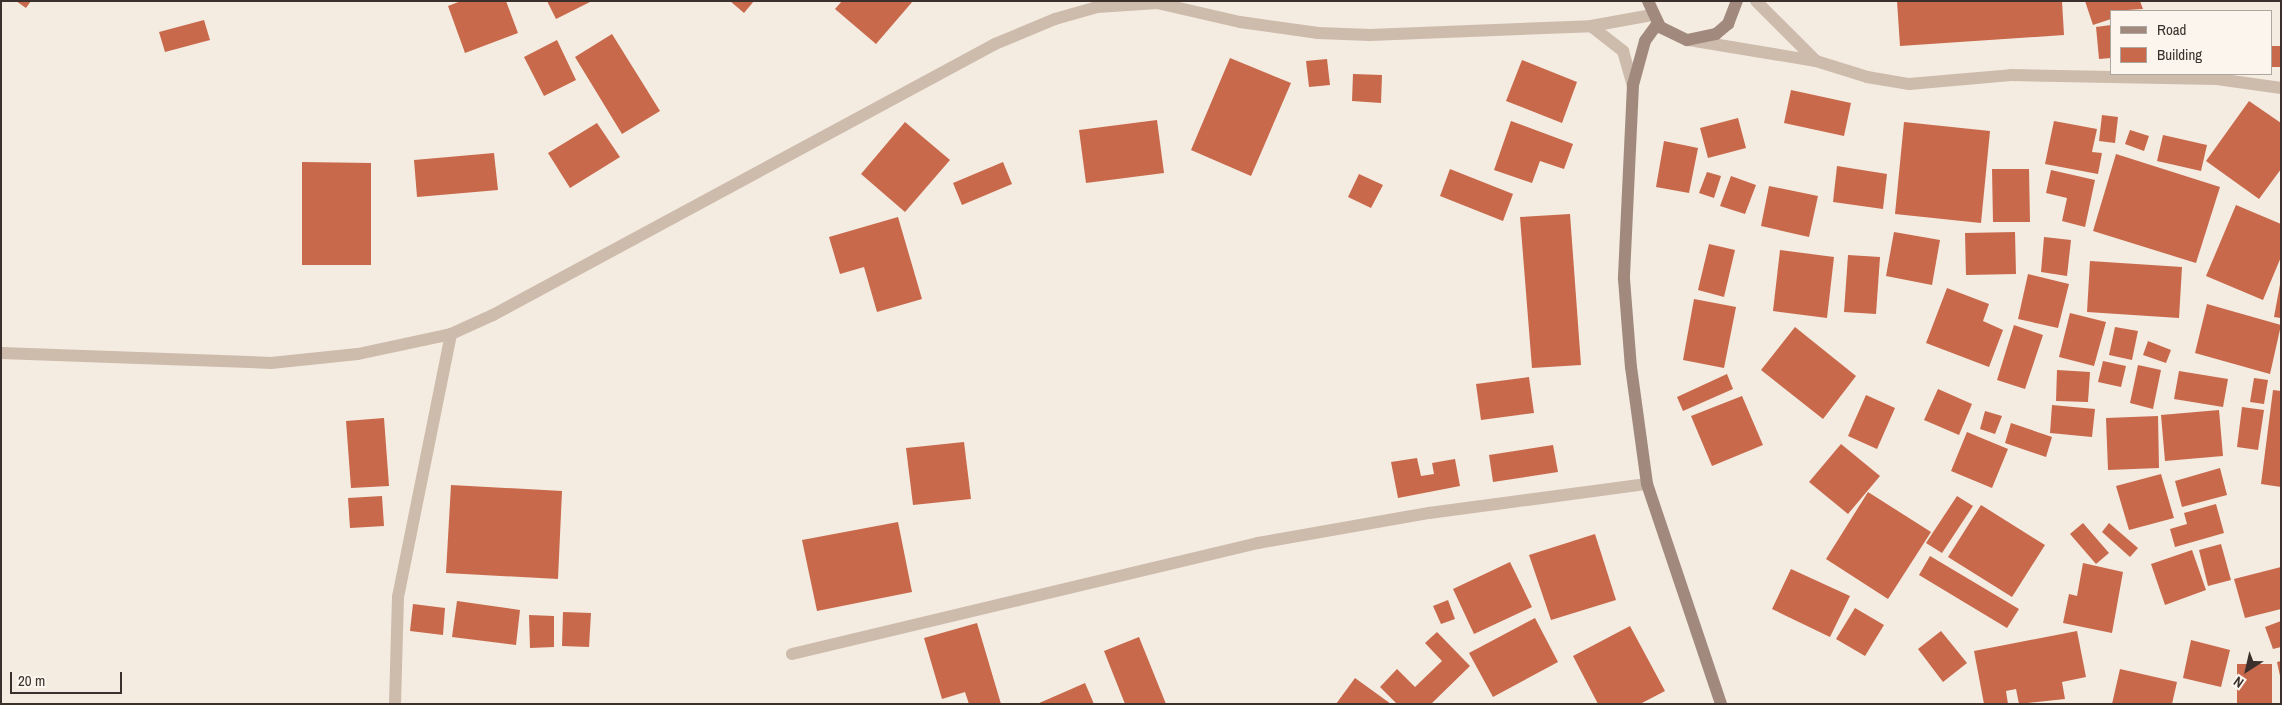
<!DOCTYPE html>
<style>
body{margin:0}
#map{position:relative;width:2282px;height:705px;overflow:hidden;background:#f4ebe1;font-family:"Archivo Narrow",sans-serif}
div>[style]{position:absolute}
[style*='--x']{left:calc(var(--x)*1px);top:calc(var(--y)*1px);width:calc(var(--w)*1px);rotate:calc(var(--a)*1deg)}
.building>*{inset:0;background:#c8694b}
.street>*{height:12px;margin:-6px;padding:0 6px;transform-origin:6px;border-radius:6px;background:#cdbbac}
.secondary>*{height:12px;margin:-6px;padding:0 6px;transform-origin:6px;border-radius:6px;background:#a18a7d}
span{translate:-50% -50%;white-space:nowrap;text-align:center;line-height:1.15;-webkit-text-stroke:4px #fbf5ee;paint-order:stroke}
.frame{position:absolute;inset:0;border:2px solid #3b302b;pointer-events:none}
.legend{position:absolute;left:2110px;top:10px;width:162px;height:65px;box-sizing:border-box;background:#fbf5ee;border:1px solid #aea6a0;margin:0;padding:6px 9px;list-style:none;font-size:15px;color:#3b302b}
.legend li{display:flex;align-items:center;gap:10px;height:25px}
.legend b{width:25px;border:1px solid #aea6a0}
.north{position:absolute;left:2222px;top:645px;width:50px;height:50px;-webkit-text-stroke:4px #fbf5ee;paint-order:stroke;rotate:215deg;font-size:14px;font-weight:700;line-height:20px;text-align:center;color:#3b302b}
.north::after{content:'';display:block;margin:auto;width:18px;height:22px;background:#3b302b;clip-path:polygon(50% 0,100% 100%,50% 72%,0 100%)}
.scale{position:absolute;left:10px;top:672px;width:112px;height:22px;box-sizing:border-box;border:2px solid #3b302b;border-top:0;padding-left:6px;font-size:15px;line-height:18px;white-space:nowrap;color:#3b302b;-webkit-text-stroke:4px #fbf5ee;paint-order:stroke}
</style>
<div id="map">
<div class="building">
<i style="clip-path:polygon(16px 1px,31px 1px,26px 8px)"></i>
<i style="clip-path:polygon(461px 1px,506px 1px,518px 33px,465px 53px,448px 6px)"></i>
<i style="clip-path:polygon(547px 1px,592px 1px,556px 19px)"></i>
<i style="clip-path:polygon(730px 1px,754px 1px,744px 13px)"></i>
<i style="clip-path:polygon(842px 1px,913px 1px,876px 44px,835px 9px)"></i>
<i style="clip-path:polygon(1897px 1px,2062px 1px,2064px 35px,1900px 46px)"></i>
<i style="clip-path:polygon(2085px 1px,2140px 1px,2143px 9px,2111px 11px,2111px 19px,2093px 25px)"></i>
<i style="clip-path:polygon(204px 20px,210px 40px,165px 52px,159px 32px)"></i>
<i style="clip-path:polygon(2111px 25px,2111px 58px,2099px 59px,2096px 27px)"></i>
<i style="clip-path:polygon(612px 34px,660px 111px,622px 134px,575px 57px)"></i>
<i style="clip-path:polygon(557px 40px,576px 80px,544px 96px,524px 57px)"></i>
<i style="clip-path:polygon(2272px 46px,2281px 46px,2281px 67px,2272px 67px)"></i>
<i style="clip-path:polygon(1230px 58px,1291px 83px,1251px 176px,1191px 150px)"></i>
<i style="clip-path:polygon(1327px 59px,1330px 85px,1309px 87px,1306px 61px)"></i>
<i style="clip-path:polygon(1522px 60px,1577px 82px,1562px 123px,1506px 101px)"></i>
<i style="clip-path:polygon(1353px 74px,1382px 75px,1381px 103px,1352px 101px)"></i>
<i style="clip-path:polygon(1791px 90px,1851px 103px,1844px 136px,1784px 123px)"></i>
<i style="clip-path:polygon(2249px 101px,2281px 123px,2281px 169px,2259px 199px,2206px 161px)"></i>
<i style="clip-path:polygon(2102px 115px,2118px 117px,2115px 143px,2099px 141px)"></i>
<i style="clip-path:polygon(1738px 118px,1746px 148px,1708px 158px,1700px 128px)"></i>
<i style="clip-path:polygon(1157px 120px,1164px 173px,1086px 183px,1079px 130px)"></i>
<i style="clip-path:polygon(1511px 121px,1573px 144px,1564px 169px,1540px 161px,1532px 183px,1494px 170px)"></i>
<i style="clip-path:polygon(2054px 121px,2097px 129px,2092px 152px,2102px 153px,2098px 174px,2045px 164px)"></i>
<i style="clip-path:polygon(905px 122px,950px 160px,905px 212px,861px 174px)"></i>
<i style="clip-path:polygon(1904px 122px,1990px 131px,1981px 223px,1895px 214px)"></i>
<i style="clip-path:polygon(597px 123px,620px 157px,570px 188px,548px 153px)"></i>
<i style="clip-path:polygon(2130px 130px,2149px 136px,2144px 151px,2125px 144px)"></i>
<i style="clip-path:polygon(2163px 135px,2207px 145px,2201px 171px,2157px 161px)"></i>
<i style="clip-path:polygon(1664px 141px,1698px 148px,1689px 193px,1656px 187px)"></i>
<i style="clip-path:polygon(494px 153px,498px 190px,417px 197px,414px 160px)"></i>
<i style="clip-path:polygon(2116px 154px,2220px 187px,2196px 263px,2093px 231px)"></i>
<i style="clip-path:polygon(302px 162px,371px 163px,371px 265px,302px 265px)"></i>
<i style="clip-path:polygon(1003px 162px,1012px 184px,962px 205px,953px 183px)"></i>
<i style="clip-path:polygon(1837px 166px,1887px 174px,1883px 209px,1833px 202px)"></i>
<i style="clip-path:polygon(1450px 169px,1513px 194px,1503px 221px,1440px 196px)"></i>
<i style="clip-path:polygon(1992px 169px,2029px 169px,2030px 222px,1993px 222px)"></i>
<i style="clip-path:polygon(2051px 170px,2095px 180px,2085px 227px,2062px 221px,2067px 198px,2046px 193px)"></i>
<i style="clip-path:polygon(1707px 172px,1721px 176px,1714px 198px,1699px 193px)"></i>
<i style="clip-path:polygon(1359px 174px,1383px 185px,1371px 208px,1348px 197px)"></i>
<i style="clip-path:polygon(1731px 176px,1756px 185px,1745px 214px,1720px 206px)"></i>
<i style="clip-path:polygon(1769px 186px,1818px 196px,1809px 237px,1761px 226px)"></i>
<i style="clip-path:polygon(2236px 205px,2281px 224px,2281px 257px,2263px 300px,2206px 276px)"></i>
<i style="clip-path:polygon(1570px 214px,1581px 365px,1532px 368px,1520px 217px)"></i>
<i style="clip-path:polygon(898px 217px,922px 299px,877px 312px,864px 267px,840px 274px,829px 237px)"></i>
<i style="clip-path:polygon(1894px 232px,1940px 240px,1932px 285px,1886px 276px)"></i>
<i style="clip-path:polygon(2015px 232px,2016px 274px,1966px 275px,1965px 233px)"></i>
<i style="clip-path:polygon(2044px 237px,2071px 240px,2067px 276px,2041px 272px)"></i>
<i style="clip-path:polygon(1709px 244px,1735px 250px,1724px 297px,1698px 290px)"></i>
<i style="clip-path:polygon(1780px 250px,1834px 257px,1827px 318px,1773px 311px)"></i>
<i style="clip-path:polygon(1848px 255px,1880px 257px,1876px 314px,1844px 312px)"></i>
<i style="clip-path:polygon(2090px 261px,2182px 267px,2179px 318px,2087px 312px)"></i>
<i style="clip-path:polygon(2028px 274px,2069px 284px,2058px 328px,2018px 319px)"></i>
<i style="clip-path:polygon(2281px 279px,2281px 318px,2274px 317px)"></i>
<i style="clip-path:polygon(1947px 288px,1989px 304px,1983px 321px,2003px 330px,1989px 367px,1926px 343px)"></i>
<i style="clip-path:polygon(1694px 299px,1736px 307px,1724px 368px,1683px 360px)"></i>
<i style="clip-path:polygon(2207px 304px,2281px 325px,2270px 374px,2195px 353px)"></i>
<i style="clip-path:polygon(2070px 313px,2106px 322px,2094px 366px,2059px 357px)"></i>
<i style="clip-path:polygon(2014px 325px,2043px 335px,2025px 389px,1997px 380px)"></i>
<i style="clip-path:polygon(1795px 327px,1856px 376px,1823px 419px,1761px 370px)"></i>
<i style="clip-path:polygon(2115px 327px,2138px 331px,2132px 360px,2109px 355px)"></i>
<i style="clip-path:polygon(2148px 341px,2171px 350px,2166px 363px,2143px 355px)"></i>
<i style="clip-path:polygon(2103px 361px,2126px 366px,2121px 387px,2098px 382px)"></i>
<i style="clip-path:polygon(2138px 365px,2161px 370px,2153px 409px,2130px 403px)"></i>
<i style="clip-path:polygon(2057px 370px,2090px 372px,2088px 402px,2056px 401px)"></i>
<i style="clip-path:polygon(2179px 371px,2228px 379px,2223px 407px,2174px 399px)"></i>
<i style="clip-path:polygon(1727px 374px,1733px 389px,1683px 411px,1677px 397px)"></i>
<i style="clip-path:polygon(1529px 377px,1534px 413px,1481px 420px,1476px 384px)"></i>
<i style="clip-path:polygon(2254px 378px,2268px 380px,2264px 404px,2250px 402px)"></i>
<i style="clip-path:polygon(1938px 389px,1972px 404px,1959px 435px,1924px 420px)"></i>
<i style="clip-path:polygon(2273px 390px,2281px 391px,2281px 487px,2261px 484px)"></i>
<i style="clip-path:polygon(1866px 395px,1895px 408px,1877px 449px,1848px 436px)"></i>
<i style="clip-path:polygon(1742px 396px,1763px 445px,1712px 466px,1691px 416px)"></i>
<i style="clip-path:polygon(2052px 405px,2095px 409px,2092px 437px,2050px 433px)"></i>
<i style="clip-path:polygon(2242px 407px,2264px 410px,2258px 450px,2237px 447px)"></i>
<i style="clip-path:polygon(2219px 410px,2223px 456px,2165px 461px,2161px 415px)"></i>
<i style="clip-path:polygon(1985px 411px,2002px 416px,1995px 434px,1980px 429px)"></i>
<i style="clip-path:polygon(2158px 416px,2159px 468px,2108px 470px,2106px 418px)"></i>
<i style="clip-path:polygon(384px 418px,389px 486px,351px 488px,346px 421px)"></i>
<i style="clip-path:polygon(2011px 423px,2052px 437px,2046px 457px,2005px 443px)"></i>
<i style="clip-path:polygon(1967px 432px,2008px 449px,1992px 488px,1951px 471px)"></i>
<i style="clip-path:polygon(964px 442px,971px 499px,913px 505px,906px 448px)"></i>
<i style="clip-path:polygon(1841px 444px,1880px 476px,1848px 514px,1809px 482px)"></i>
<i style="clip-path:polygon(1553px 445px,1558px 472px,1493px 482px,1489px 455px)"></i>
<i style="clip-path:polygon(1417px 458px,1421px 476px,1434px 474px,1432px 463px,1455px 459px,1460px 486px,1398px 498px,1391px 462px)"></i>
<i style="clip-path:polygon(2220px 468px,2227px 495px,2182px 507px,2175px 481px)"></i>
<i style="clip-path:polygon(2161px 474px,2174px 518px,2129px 530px,2116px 486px)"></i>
<i style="clip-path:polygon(451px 485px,562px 491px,558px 579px,446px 573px)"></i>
<i style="clip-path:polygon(1868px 492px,1931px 532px,1888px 599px,1826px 559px)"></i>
<i style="clip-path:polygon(382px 496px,384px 526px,350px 528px,348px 498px)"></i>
<i style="clip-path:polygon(1957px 496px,1973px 506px,1942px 553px,1926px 543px)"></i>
<i style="clip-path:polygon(2216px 504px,2224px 533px,2175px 547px,2170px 529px,2187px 524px,2184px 513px)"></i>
<i style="clip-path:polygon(1981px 505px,2045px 545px,2012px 597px,1948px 557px)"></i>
<i style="clip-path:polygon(898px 522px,912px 592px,817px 611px,802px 540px)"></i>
<i style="clip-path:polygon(2083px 523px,2109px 553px,2096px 564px,2070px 534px)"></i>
<i style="clip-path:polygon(2109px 523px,2138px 548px,2130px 557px,2102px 532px)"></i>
<i style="clip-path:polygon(1595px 534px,1616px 600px,1551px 620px,1529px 555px)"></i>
<i style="clip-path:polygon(2221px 544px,2231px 580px,2208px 586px,2199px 550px)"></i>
<i style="clip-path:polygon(2192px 550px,2206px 590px,2165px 605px,2151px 564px)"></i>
<i style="clip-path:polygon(1930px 556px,2019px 609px,2007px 628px,1919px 575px)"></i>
<i style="clip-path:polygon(1510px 562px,1532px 607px,1474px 634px,1453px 589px)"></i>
<i style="clip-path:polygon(2083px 563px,2123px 572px,2112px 633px,2063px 623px,2069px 594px,2077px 596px)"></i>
<i style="clip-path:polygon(2281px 567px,2281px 609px,2245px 618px,2234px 579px)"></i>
<i style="clip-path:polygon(1791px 569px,1850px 596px,1830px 637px,1772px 609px)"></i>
<i style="clip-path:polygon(1448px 600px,1455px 619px,1441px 624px,1433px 606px)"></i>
<i style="clip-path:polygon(457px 601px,520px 610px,516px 645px,452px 637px)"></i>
<i style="clip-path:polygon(413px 604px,445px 608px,443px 635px,410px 631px)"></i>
<i style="clip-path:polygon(1855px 608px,1884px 625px,1865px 656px,1836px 639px)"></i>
<i style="clip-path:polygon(563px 612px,591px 613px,589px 647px,562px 646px)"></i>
<i style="clip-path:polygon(529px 615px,554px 616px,554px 647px,530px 648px)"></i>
<i style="clip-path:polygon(1535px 618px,1558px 662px,1493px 697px,1469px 653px)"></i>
<i style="clip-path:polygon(2281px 621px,2281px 647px,2273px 649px,2265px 627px)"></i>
<i style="clip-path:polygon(977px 623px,1001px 704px,969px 704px,965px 692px,942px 699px,924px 638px)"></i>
<i style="clip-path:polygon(1630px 626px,1665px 691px,1640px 704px,1598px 704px,1573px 656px)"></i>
<i style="clip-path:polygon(1941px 631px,1967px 663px,1943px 682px,1918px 649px)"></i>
<i style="clip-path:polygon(2077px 631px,2086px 677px,2062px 682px,2065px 699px,2019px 704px,2016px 689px,2006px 691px,2008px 704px,1984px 704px,1974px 651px)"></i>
<i style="clip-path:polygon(1437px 632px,1470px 666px,1431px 704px,1397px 704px,1380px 687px,1397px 669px,1415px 687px,1442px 661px,1425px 643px)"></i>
<i style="clip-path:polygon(1139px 637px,1166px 704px,1125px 704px,1104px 651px)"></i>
<i style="clip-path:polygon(2191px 640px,2230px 650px,2221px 687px,2183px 678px)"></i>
<i style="clip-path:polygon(2281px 661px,2281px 676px,2280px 676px,2277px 662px)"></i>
<i style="clip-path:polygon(2237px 664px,2272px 664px,2272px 704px,2237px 704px)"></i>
<i style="clip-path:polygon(2120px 669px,2177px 682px,2172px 704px,2112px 704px)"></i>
<i style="clip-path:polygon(1355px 678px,1391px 704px,1336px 704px)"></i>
<i style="clip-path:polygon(1085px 683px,1094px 704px,1037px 704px)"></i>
</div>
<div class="street">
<i style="--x:1756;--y:1;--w:85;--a:45"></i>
<i style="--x:1591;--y:26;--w:41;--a:38"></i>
<i style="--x:1623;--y:51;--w:35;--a:74"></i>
<i style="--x:1689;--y:40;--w:129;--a:9.4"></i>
<i style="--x:1816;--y:61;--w:53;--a:17.4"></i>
<i style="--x:1867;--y:77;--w:43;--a:9.5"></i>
<i style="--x:1909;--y:84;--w:102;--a:-5"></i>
<i style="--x:2011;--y:75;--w:206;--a:1.1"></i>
<i style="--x:2217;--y:79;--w:65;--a:8"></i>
<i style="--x:1;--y:353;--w:270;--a:2.1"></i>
<i style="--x:271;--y:363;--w:87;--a:-5.9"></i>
<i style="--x:358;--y:354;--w:95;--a:-12.1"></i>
<i style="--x:451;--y:334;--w:46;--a:-24.3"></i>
<i style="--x:493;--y:315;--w:570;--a:-28.36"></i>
<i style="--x:995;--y:44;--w:65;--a:-22.6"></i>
<i style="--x:1055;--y:19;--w:44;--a:-15.9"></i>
<i style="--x:1097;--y:7;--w:60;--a:-3.8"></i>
<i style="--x:1157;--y:3;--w:85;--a:12.9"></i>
<i style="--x:1240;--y:22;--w:79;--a:8"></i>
<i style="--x:1318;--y:33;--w:52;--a:2.2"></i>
<i style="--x:1370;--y:35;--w:221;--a:-2.3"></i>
<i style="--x:1591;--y:26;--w:62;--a:-10.2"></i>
<i style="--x:792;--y:654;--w:479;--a:-13.4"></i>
<i style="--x:1258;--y:543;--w:174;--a:-10"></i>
<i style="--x:1429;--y:513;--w:220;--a:-7.6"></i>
<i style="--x:395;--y:704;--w:107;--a:-88.4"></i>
<i style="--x:398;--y:597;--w:268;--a:-78.6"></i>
</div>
<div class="secondary">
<i style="--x:1648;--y:1;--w:29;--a:65"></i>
<i style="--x:1660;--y:27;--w:30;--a:26"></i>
<i style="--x:1687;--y:40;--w:30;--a:-12"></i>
<i style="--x:1716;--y:34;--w:16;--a:-40"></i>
<i style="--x:1728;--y:24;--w:25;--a:-69"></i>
<i style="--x:1658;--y:23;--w:22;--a:126"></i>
<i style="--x:1645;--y:41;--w:46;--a:105.3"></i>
<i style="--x:1633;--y:85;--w:194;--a:92.7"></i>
<i style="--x:1624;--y:279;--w:88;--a:85.5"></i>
<i style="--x:1631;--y:367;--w:118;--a:82.2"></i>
<i style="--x:1647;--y:484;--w:232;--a:71.4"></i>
</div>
<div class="frame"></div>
<ul class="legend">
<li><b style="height:6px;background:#a18a7d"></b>Road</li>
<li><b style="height:14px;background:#c8694b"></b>Building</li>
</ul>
<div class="north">N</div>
<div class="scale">20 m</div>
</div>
